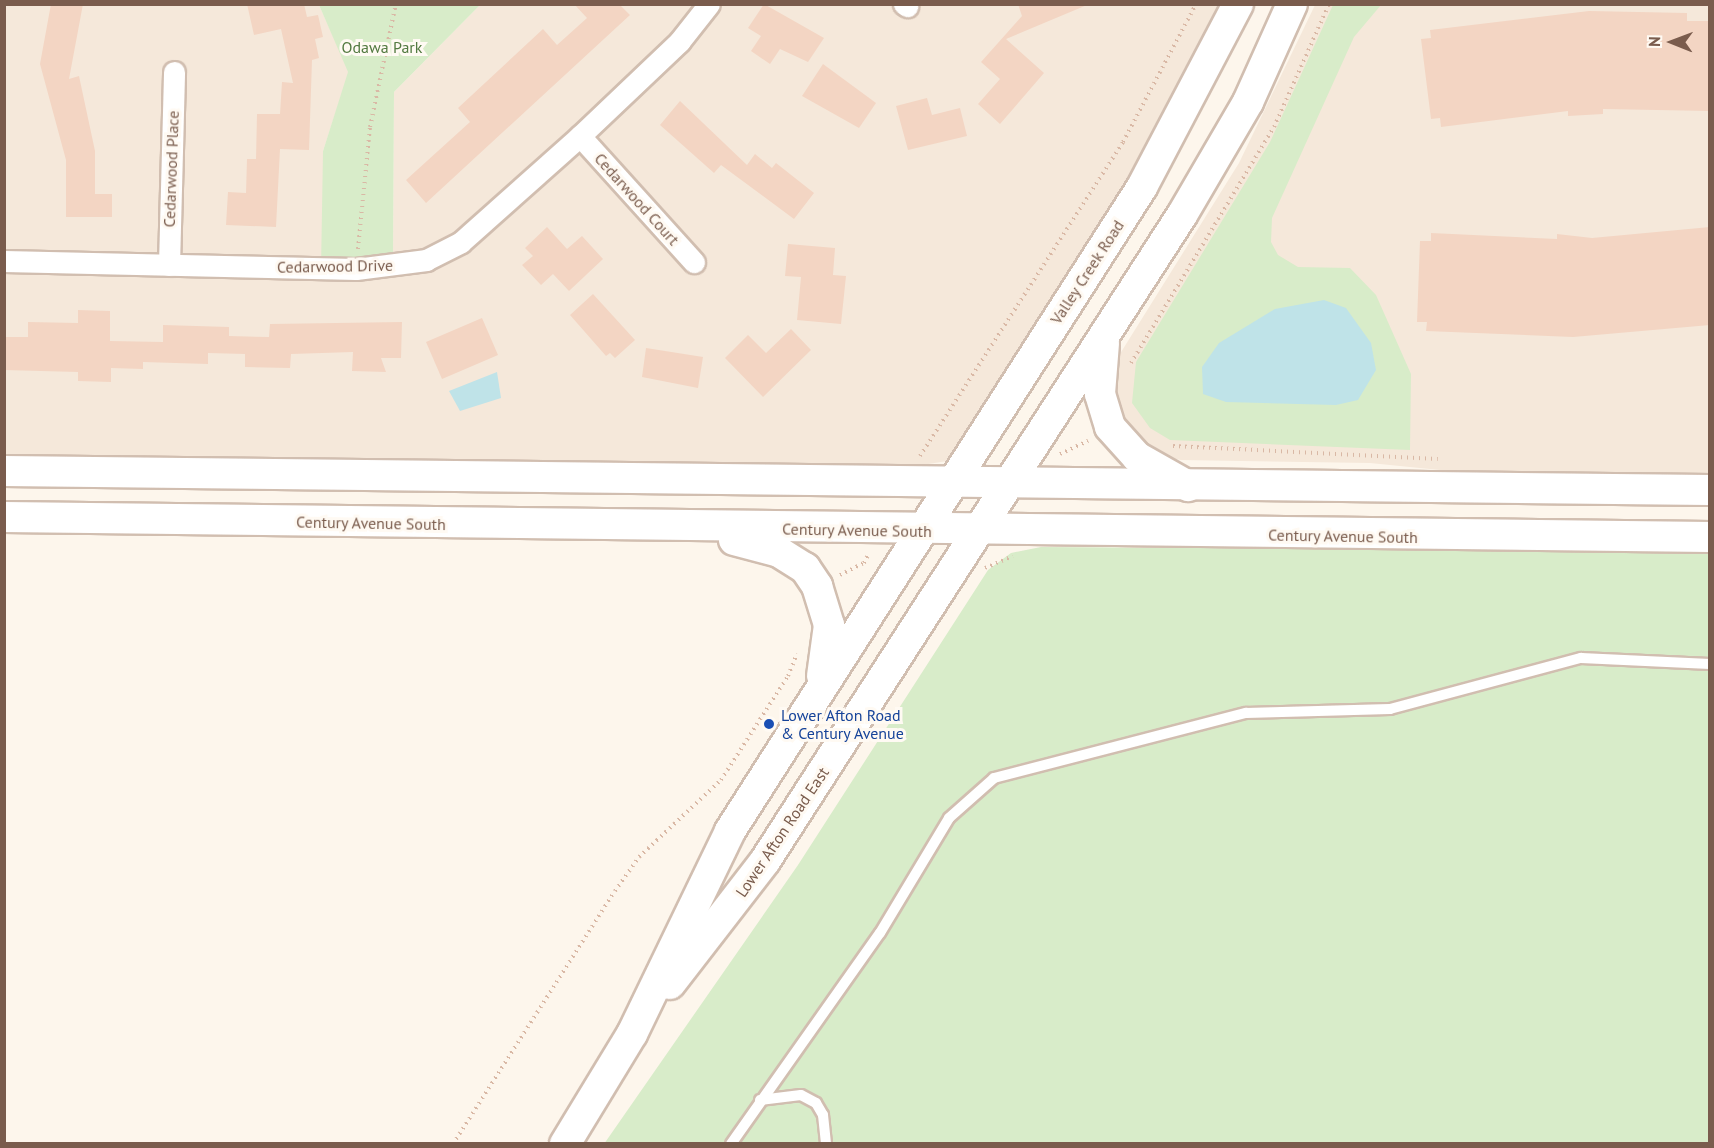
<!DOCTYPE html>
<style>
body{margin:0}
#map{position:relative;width:1714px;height:1148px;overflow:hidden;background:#fdf6ec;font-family:"PT Sans",sans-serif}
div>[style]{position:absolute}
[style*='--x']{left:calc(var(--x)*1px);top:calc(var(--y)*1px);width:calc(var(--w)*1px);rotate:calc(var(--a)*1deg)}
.residential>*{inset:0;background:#f5e8da}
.green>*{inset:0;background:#d8ecc9}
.water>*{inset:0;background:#bfe3e8}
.building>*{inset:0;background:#f3d5c3}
.path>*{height:4px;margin-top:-2px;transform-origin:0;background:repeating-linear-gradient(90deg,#d9b8a5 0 1.5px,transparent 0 6px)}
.roads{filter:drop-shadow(2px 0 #d1beb0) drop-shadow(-2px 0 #d1beb0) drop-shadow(0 2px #d1beb0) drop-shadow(0 -2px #d1beb0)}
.service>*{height:10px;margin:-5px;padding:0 5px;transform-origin:5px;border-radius:5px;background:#fff}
.minor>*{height:21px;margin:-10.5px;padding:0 10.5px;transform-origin:10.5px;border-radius:10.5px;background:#fff}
.secondary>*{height:30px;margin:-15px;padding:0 15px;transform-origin:15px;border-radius:15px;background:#fff}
.dots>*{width:16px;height:16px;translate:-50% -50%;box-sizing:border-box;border:3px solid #fffaf3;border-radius:50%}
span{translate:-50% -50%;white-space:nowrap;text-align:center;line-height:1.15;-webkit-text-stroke:6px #fffaf3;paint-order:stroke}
.park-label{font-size:16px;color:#537a41}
.street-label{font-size:16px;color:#7a5c4d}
.transit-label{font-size:16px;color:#164399}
.left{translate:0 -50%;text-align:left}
.frame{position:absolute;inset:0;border:6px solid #7a5c4d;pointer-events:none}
.north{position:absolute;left:1642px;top:12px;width:60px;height:60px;-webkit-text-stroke:4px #fffaf3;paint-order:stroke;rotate:271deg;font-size:16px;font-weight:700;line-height:24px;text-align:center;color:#7a5c4d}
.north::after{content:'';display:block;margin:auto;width:21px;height:27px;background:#7a5c4d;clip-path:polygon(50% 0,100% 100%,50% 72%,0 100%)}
</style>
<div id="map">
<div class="residential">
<i style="clip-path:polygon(5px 5px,319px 5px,349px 72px,323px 151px,393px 267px,394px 92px,480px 5px,1238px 5px,966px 458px,897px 469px,5px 456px)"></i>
<i style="clip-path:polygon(1315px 5px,1709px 5px,1709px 475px,1490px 475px,1370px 463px,1181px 460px,1166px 457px,1131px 436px,1112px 401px,1118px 357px,1239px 163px)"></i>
</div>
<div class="green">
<i style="clip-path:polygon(319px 5px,480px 5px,394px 92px,393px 267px,321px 269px,323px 151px,348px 72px)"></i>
<i style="clip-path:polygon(1333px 5px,1381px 5px,1354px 37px,1272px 218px,1271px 242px,1278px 255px,1298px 267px,1350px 268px,1376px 295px,1411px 374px,1410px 450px,1170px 440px,1150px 428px,1132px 403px,1136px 362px,1270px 142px)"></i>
<i style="clip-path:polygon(1041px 547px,1709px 551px,1709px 1143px,604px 1144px,798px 865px,988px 570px,1011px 553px)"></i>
</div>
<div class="water">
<i style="clip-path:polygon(1324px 300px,1346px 308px,1371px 343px,1376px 370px,1358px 400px,1336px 405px,1226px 402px,1203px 394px,1202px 367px,1219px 343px,1275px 309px)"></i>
<i style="clip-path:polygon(497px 372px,501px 398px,460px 411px,449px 391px)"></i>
</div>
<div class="building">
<i style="clip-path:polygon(51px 4px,83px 4px,69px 79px,79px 76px,95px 151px,95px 194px,112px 194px,112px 217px,66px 217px,66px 160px,40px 64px)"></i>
<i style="clip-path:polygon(247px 4px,304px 4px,307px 17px,318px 15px,323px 37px,315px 39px,319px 58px,312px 60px,309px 150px,280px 149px,276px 227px,226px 225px,228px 192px,246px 193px,247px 159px,256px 159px,257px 114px,280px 114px,282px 82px,293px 83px,281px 29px,254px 35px)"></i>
<i style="clip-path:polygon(574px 4px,619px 4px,630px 15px,426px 203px,406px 180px,470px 122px,458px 108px,543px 29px,557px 45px,587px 18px)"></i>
<i style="clip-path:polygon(764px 4px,824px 38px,808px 62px,780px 49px,770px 64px,751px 51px,761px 36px,748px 28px)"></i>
<i style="clip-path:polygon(1018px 4px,1087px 5px,1006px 39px,1044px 73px,1000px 124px,978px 104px,1000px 79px,981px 62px,1022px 16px)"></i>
<i style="clip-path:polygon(1589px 11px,1687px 13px,1687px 21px,1710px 21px,1710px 111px,1603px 109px,1603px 114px,1568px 116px,1568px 111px,1441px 127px,1440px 118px,1431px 119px,1421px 39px,1431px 38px,1430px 30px)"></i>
<i style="clip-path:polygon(823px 64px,876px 103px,859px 128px,802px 96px)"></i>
<i style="clip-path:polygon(927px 98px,932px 115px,960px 108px,967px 136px,908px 150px,896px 106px)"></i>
<i style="clip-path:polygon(680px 101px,747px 165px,755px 154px,772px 168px,776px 163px,814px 193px,794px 219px,721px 165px,714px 173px,660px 125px)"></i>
<i style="clip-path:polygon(547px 227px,567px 249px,582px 236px,603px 259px,569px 291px,553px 274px,541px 285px,522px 265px,533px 256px,525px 248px)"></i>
<i style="clip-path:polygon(1710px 227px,1710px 325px,1573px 337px,1426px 331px,1427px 322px,1417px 322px,1420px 241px,1431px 241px,1431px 233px,1557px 239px,1557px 234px,1592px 238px)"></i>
<i style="clip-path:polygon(788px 244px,835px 248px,833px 275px,846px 276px,841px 324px,797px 320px,801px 277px,785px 276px)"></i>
<i style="clip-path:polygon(593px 294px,635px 340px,615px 358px,610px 353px,606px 356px,570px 315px)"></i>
<i style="clip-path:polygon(78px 310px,110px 311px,110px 341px,163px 342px,163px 325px,229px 327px,229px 336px,269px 337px,270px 324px,402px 322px,401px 358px,381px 358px,386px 372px,352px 371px,353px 352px,291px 354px,290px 368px,245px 367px,245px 354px,208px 353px,208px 364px,143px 362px,143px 369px,111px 368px,111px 382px,78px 381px,78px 372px,4px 370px,4px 337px,28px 337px,28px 322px,78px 323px)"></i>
<i style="clip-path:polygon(482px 318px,498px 355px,442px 379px,426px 342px)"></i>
<i style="clip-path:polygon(791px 329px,811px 350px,763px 397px,725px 358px,748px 335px,766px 353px)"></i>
<i style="clip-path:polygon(646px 348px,703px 357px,698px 388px,642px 377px)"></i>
</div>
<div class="path">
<i style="--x:358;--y:249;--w:123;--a:-84.4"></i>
<i style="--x:370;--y:127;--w:126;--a:-78.1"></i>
<i style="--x:1131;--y:363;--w:276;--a:-58.8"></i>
<i style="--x:1274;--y:127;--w:135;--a:-65.9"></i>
<i style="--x:1173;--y:446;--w:265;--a:2.8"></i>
<i style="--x:1060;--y:454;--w:31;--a:-25"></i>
<i style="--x:920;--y:456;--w:374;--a:-57.1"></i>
<i style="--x:1123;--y:142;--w:156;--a:-62.1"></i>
<i style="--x:985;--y:568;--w:30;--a:-23"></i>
<i style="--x:840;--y:575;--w:27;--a:-27"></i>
<i style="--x:864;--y:563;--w:11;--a:-63"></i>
<i style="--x:453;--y:1144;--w:300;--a:-57.4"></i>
<i style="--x:615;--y:891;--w:42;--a:-54.8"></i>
<i style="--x:639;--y:857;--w:112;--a:-43.2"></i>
<i style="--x:721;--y:780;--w:124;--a:-57.2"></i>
<i style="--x:788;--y:676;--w:24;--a:-68"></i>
</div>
<div class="roads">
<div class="service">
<i style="--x:760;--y:1100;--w:41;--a:-7"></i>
<i style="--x:801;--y:1095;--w:17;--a:28"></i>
<i style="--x:816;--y:1103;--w:14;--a:60"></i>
<i style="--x:823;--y:1115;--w:29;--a:84"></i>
<i style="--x:731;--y:1144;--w:258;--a:-54.8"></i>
<i style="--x:880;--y:933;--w:134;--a:-59"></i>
<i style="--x:949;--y:818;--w:60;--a:-41.6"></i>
<i style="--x:994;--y:778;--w:260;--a:-14.5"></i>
<i style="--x:1246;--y:713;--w:144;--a:-1.6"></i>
<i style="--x:1390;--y:709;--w:198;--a:-15"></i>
<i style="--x:1581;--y:658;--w:129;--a:2.7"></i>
</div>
<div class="minor">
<i style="--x:904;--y:4;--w:4;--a:34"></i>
<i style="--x:580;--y:136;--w:170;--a:47.9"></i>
<i style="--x:4;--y:261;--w:352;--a:1.3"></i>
<i style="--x:356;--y:269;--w:71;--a:-7.3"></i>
<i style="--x:426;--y:260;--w:39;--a:-27"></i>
<i style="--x:461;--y:242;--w:159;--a:-41.7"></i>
<i style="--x:580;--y:136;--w:137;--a:-43.5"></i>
<i style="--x:679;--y:42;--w:48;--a:-51.7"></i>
<i style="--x:169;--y:265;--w:193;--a:-88.5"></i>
</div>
<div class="secondary">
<i style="--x:1104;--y:343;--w:51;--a:94.5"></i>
<i style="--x:1100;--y:394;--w:34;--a:73"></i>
<i style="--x:1110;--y:427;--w:40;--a:48"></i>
<i style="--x:1137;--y:457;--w:59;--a:29.6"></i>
<i style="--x:4;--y:471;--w:1706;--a:0.64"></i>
<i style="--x:4;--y:517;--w:1706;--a:0.67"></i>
<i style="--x:734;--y:540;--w:47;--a:14.9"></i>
<i style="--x:779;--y:552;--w:31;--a:32"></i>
<i style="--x:805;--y:568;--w:22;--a:56"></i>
<i style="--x:817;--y:586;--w:41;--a:72.9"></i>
<i style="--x:829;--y:625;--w:51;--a:97.8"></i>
<i style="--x:670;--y:984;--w:155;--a:-52.3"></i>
<i style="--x:765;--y:861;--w:769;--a:-57.16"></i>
<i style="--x:1182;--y:215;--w:131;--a:-59.7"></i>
<i style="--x:1248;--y:102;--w:107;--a:-65.8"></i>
<i style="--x:565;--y:1144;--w:129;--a:-58.7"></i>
<i style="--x:632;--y:1034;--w:225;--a:-64.2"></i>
<i style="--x:730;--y:831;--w:765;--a:-57.39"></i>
<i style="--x:1142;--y:187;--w:207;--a:-62.3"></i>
</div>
</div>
<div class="dots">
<i style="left:769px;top:724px;background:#1a4fb4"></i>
</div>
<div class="park-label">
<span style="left:382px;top:47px">Odawa Park</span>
</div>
<div class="street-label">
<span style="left:171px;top:169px;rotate:-88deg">Cedarwood Place</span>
<span style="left:637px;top:199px;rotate:48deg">Cedarwood Court</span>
<span style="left:335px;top:266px;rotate:-1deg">Cedarwood Drive</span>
<span style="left:1087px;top:272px;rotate:-57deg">Valley Creek Road</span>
<span style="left:371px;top:523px;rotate:1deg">Century Avenue South</span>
<span style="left:857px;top:530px;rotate:1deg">Century Avenue South</span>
<span style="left:1343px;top:536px;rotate:1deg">Century Avenue South</span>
<span style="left:782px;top:832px;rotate:-56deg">Lower Afton Road East</span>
</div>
<div class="transit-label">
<span class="left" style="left:781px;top:724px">Lower Afton Road<br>&amp; Century Avenue</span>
</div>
<div class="frame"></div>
<div class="north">N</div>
</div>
